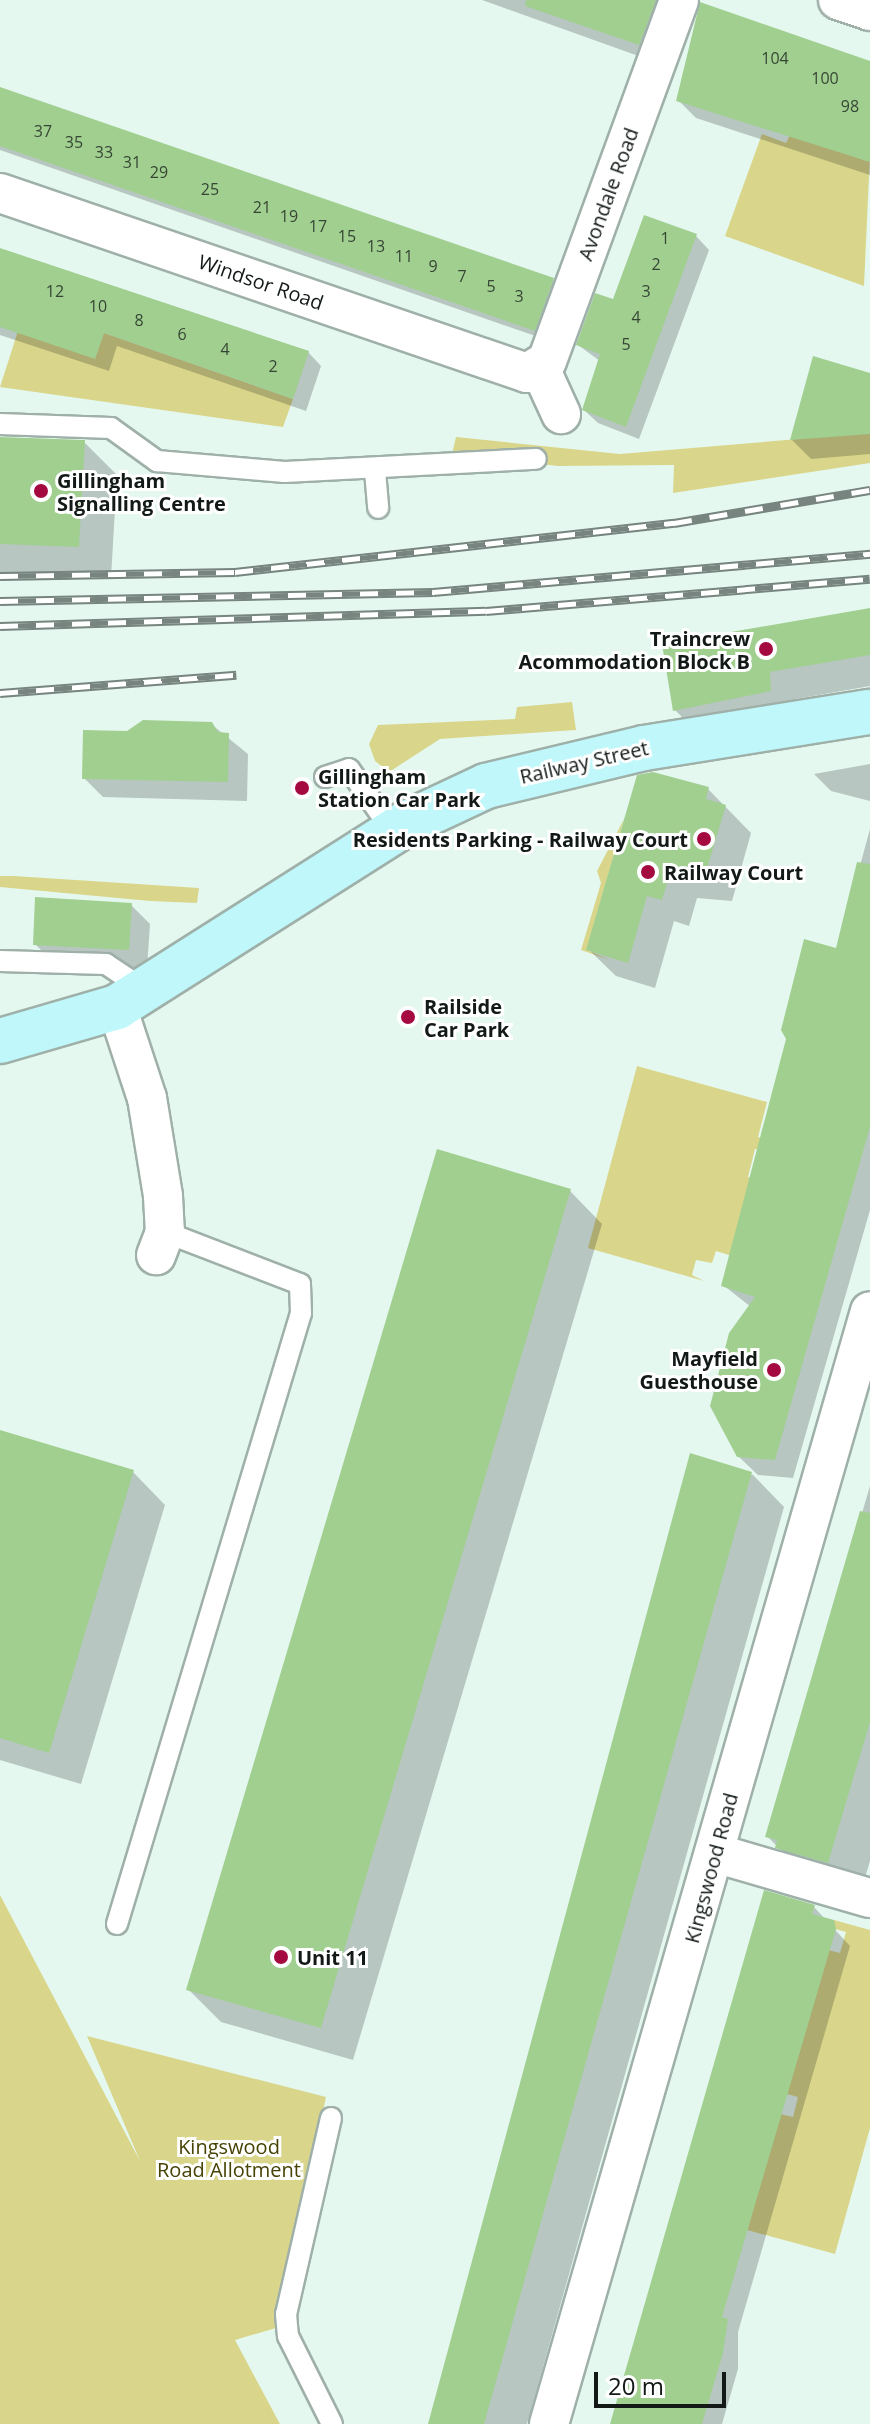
<!DOCTYPE html>
<style>
body{margin:0}
#map{position:relative;width:870px;height:2424px;overflow:hidden;background:#e5f8f0;font-family:"Open Sans",sans-serif}
div>[style]{position:absolute}
[style*='--x']{left:calc(var(--x)*1px);top:calc(var(--y)*1px);width:calc(var(--w)*1px);rotate:calc(var(--a)*1deg)}
.green>*{inset:0;background:#d9d68b}
.shadow>*{inset:0;background:#0003}
.building>*{inset:0;background:#a1cf90}
.roads{filter:drop-shadow(2px 0 #9fb0a9) drop-shadow(-2px 0 #9fb0a9) drop-shadow(0 2px #9fb0a9) drop-shadow(0 -2px #9fb0a9)}
.lane>*{height:20px;margin:-10px;padding:0 10px;transform-origin:10px;border-radius:10px;background:#fff}
.street>*{height:38px;margin:-19px;padding:0 19px;transform-origin:19px;border-radius:19px;background:#fff}
.secondary>*{height:44px;margin:-22px;padding:0 22px;transform-origin:22px;border-radius:22px;background:#bff7fa}
.rail>*{height:9px;margin-top:-4.5px;transform-origin:0;background:repeating-linear-gradient(90deg,#fff 0 18px,#77847f 0 36px);box-sizing:border-box;border-block:2px solid #77847f}
.dots>*{width:22px;height:22px;translate:-50% -50%;box-sizing:border-box;border:4px solid #fff;border-radius:50%}
span{translate:-50% -50%;white-space:nowrap;text-align:center;line-height:1.15;-webkit-text-stroke:6px #fff;paint-order:stroke}
.number-label{font-size:16px;color:#364634}
.number-label span{-webkit-text-stroke-width:0}
.street-label{font-size:20px;color:#121916}
.poi-label{font-size:20px;color:#121916;font-weight:700}
.left{translate:0 -50%;text-align:left}
.right{translate:-100% -50%;text-align:right}
.park-label{font-size:20px;color:#474305}
.scale{position:absolute;left:594px;top:2372px;width:132px;height:36px;box-sizing:border-box;border:4px solid #121916;border-top:0;padding-left:10px;font-size:24px;line-height:28px;white-space:nowrap;color:#121916;-webkit-text-stroke:6px #fff;paint-order:stroke}
</style>
<div id="map">
<div class="green">
<i style="clip-path:polygon(762px 134px,786px 143px,790px 135px,867px 161px,870px 154px,864px 286px,725px 236px)"></i>
<i style="clip-path:polygon(26px 306px,95px 358px,104px 333px,293px 399px,283px 427px,0 387px)"></i>
<i style="clip-path:polygon(870px 433px,870px 463px,673px 493px,674px 465px,558px 466px,452px 454px,456px 437px,620px 454px)"></i>
<i style="clip-path:polygon(572px 702px,576px 730px,440px 739px,389px 772px,375px 761px,369px 744px,378px 725px,515px 719px,517px 707px)"></i>
<i style="clip-path:polygon(624px 819px,587px 950px,610px 960px,581px 950px,601px 883px,597px 871px)"></i>
<i style="clip-path:polygon(0 876px,14px 876px,199px 888px,197px 903px,150px 901px,0 887px)"></i>
<i style="clip-path:polygon(637px 1066px,767px 1102px,758px 1137px,800px 1149px,797px 1160px,755px 1149px,748px 1177px,792px 1188px,732px 1256px,716px 1251px,712px 1263px,696px 1260px,692px 1275px,704px 1281px,588px 1248px)"></i>
<i style="clip-path:polygon(0 1895px,140px 2161px,87px 2036px,326px 2097px,276px 2328px,235px 2340px,280px 2424px,0 2424px)"></i>
<i style="clip-path:polygon(834px 1920px,870px 1930px,870px 2128px,835px 2254px,747px 2230px,780px 2114px,793px 2117px,798px 2097px,765px 2088px,828px 1950px,840px 1953px,846px 1932px,832px 1928px)"></i>
</div>
<div class="shadow">
<i style="clip-path:polygon(482px 0,666px 0,658px 63px)"></i>
<i style="clip-path:polygon(701px 6px,870px 68px,870px 175px,696px 118px,678px 100px)"></i>
<i style="clip-path:polygon(0 88px,553px 280px,562px 290px,544px 339px,0 150px)"></i>
<i style="clip-path:polygon(696px 236px,709px 250px,639px 439px,598px 423px,584px 410px,600px 361px,578px 345px,614px 302px)"></i>
<i style="clip-path:polygon(0 249px,308px 352px,321px 366px,306px 411px,117px 346px,109px 371px,0 335px)"></i>
<i style="clip-path:polygon(815px 358px,870px 375px,870px 454px,811px 459px,792px 440px)"></i>
<i style="clip-path:polygon(0 439px,84px 442px,117px 475px,111px 578px,0 574px)"></i>
<i style="clip-path:polygon(870px 610px,870px 686px,796px 699px,797px 717px,702px 737px,675px 710px)"></i>
<i style="clip-path:polygon(211px 724px,248px 754px,247px 801px,103px 797px,84px 778px,127px 733px)"></i>
<i style="clip-path:polygon(870px 764px,870px 801px,831px 791px,814px 774px)"></i>
<i style="clip-path:polygon(708px 789px,751px 833px,732px 901px,697px 898px,689px 926px,674px 921px,655px 988px,616px 976px,589px 950px)"></i>
<i style="clip-path:polygon(870px 829px,870px 1210px,793px 1478px,758px 1475px,738px 1456px,751px 1307px,723px 1285px,788px 1039px,837px 950px)"></i>
<i style="clip-path:polygon(131px 905px,150px 924px,147px 968px,54px 963px,35px 944px)"></i>
<i style="clip-path:polygon(570px 1191px,602px 1224px,353px 2060px,221px 2022px,188px 1989px)"></i>
<i style="clip-path:polygon(0 1435px,133px 1472px,165px 1505px,81px 1784px,0 1760px)"></i>
<i style="clip-path:polygon(691px 1455px,753px 1475px,784px 1507px,527px 2424px,430px 2424px)"></i>
<i style="clip-path:polygon(870px 1486px,870px 1861px,860px 1894px,810px 1880px,767px 1836px)"></i>
<i style="clip-path:polygon(814px 1907px,850px 1946px,738px 2332px,738px 2369px,722px 2424px,614px 2424px)"></i>
</div>
<div class="building">
<i style="clip-path:polygon(526px 0,656px 0,639px 45px,525px 6px)"></i>
<i style="clip-path:polygon(700px 2px,870px 61px,870px 162px,676px 101px)"></i>
<i style="clip-path:polygon(0 87px,554px 278px,535px 331px,0 146px)"></i>
<i style="clip-path:polygon(644px 215px,697px 234px,626px 427px,582px 410px,600px 354px,576px 345px,595px 293px,613px 299px)"></i>
<i style="clip-path:polygon(0 248px,309px 351px,293px 399px,104px 333px,95px 359px,0 327px)"></i>
<i style="clip-path:polygon(813px 356px,870px 373px,870px 434px,790px 440px)"></i>
<i style="clip-path:polygon(0 437px,85px 440px,79px 547px,0 544px)"></i>
<i style="clip-path:polygon(870px 608px,870px 655px,770px 672px,771px 691px,673px 711px,662px 644px)"></i>
<i style="clip-path:polygon(143px 720px,212px 722px,218px 732px,229px 733px,228px 782px,82px 779px,83px 730px,127px 731px)"></i>
<i style="clip-path:polygon(653px 772px,709px 787px,706px 799px,726px 805px,705px 875px,670px 872px,662px 900px,647px 896px,628px 963px,586px 950px,637px 775px)"></i>
<i style="clip-path:polygon(857px 862px,870px 864px,870px 1127px,775px 1460px,737px 1457px,710px 1406px,729px 1333px,755px 1297px,721px 1286px,786px 1039px,781px 1030px,804px 939px,836px 948px)"></i>
<i style="clip-path:polygon(35px 897px,132px 903px,129px 950px,33px 945px)"></i>
<i style="clip-path:polygon(437px 1149px,571px 1189px,321px 2028px,186px 1990px)"></i>
<i style="clip-path:polygon(0 1430px,134px 1470px,49px 1753px,0 1738px)"></i>
<i style="clip-path:polygon(690px 1453px,752px 1472px,484px 2424px,428px 2424px)"></i>
<i style="clip-path:polygon(860px 1511px,870px 1513px,870px 1722px,828px 1863px,775px 1848px,777px 1840px,765px 1837px)"></i>
<i style="clip-path:polygon(764px 1890px,815px 1905px,812px 1914px,834px 1920px,836px 1929px,722px 2317px,728px 2319px,723px 2353px,702px 2424px,610px 2424px)"></i>
</div>
<div class="roads">
<div class="lane">
<i style="--x:0;--y:424;--w:111;--a:2.1"></i>
<i style="--x:111;--y:428;--w:57;--a:35.7"></i>
<i style="--x:157;--y:461;--w:128;--a:4.9"></i>
<i style="--x:285;--y:472;--w:251;--a:-3"></i>
<i style="--x:375;--y:471;--w:37;--a:85"></i>
<i style="--x:325;--y:777;--w:25;--a:-18"></i>
<i style="--x:349;--y:769;--w:78;--a:54.9"></i>
<i style="--x:0;--y:961;--w:106;--a:1.6"></i>
<i style="--x:106;--y:964;--w:47;--a:33.7"></i>
<i style="--x:117;--y:1924;--w:638;--a:-73.24"></i>
<i style="--x:301;--y:1313;--w:29;--a:-92"></i>
<i style="--x:300;--y:1284;--w:145;--a:-158.9"></i>
<i style="--x:331;--y:2118;--w:201;--a:102.9"></i>
<i style="--x:286;--y:2314;--w:22;--a:85"></i>
<i style="--x:288;--y:2336;--w:98;--a:63.4"></i>
</div>
<div class="street">
<i style="--x:838;--y:0;--w:34;--a:19"></i>
<i style="--x:0;--y:193;--w:557;--a:18.86"></i>
<i style="--x:527;--y:373;--w:23;--a:-31"></i>
<i style="--x:547;--y:361;--w:384;--a:-69.9"></i>
<i style="--x:539;--y:366;--w:53;--a:65.4"></i>
<i style="--x:117;--y:1007;--w:96;--a:71.8"></i>
<i style="--x:147;--y:1098;--w:99;--a:80.7"></i>
<i style="--x:163;--y:1196;--w:36;--a:87"></i>
<i style="--x:165;--y:1232;--w:25;--a:111"></i>
<i style="--x:715;--y:1853;--w:161;--a:16.2"></i>
<i style="--x:549;--y:2424;--w:1158;--a:-73.91"></i>
</div>
<div class="secondary">
<i style="--x:0;--y:1041;--w:122;--a:-16.2"></i>
<i style="--x:117;--y:1007;--w:341;--a:-32.4"></i>
<i style="--x:405;--y:824;--w:89;--a:-25.1"></i>
<i style="--x:486;--y:786;--w:163;--a:-13.5"></i>
<i style="--x:644;--y:748;--w:229;--a:-9.1"></i>
</div>
</div>
<div class="rail">
<i style="--x:0;--y:576;--w:235;--a:-1"></i>
<i style="--x:235;--y:572;--w:442;--a:-6.4"></i>
<i style="--x:674;--y:523;--w:199;--a:-9.6"></i>
<i style="--x:0;--y:601;--w:433;--a:-1.2"></i>
<i style="--x:433;--y:592;--w:439;--a:-5"></i>
<i style="--x:0;--y:626;--w:486;--a:-1.8"></i>
<i style="--x:486;--y:611;--w:385;--a:-4.8"></i>
<i style="--x:0;--y:693;--w:237;--a:-4.4"></i>
</div>
<div class="dots">
<i style="left:41px;top:491px;background:#a40a40"></i>
<i style="left:766px;top:649px;background:#a40a40"></i>
<i style="left:302px;top:788px;background:#a40a40"></i>
<i style="left:704px;top:839px;background:#a40a40"></i>
<i style="left:648px;top:872px;background:#a40a40"></i>
<i style="left:408px;top:1017px;background:#a40a40"></i>
<i style="left:774px;top:1370px;background:#a40a40"></i>
<i style="left:281px;top:1957px;background:#a40a40"></i>
</div>
<div class="number-label">
<span style="left:775px;top:58px">104</span>
<span style="left:825px;top:78px">100</span>
<span style="left:850px;top:106px">98</span>
<span style="left:43px;top:131px">37</span>
<span style="left:74px;top:142px">35</span>
<span style="left:104px;top:152px">33</span>
<span style="left:132px;top:162px">31</span>
<span style="left:159px;top:172px">29</span>
<span style="left:210px;top:189px">25</span>
<span style="left:262px;top:207px">21</span>
<span style="left:289px;top:216px">19</span>
<span style="left:318px;top:226px">17</span>
<span style="left:347px;top:236px">15</span>
<span style="left:665px;top:238px">1</span>
<span style="left:376px;top:246px">13</span>
<span style="left:404px;top:256px">11</span>
<span style="left:656px;top:264px">2</span>
<span style="left:433px;top:266px">9</span>
<span style="left:462px;top:276px">7</span>
<span style="left:491px;top:286px">5</span>
<span style="left:55px;top:291px">12</span>
<span style="left:646px;top:291px">3</span>
<span style="left:519px;top:296px">3</span>
<span style="left:98px;top:306px">10</span>
<span style="left:636px;top:317px">4</span>
<span style="left:139px;top:320px">8</span>
<span style="left:182px;top:334px">6</span>
<span style="left:626px;top:344px">5</span>
<span style="left:225px;top:349px">4</span>
<span style="left:273px;top:366px">2</span>
</div>
<div class="street-label">
<span style="left:608px;top:194px;rotate:-70deg">Avondale Road</span>
<span style="left:261px;top:282px;rotate:19deg">Windsor Road</span>
<span style="left:584px;top:762px;rotate:-13deg">Railway Street</span>
<span style="left:711px;top:1868px;rotate:-75deg">Kingswood Road</span>
</div>
<div class="poi-label">
<span class="left" style="left:57px;top:492px">Gillingham<br>Signalling Centre</span>
<span class="right" style="left:750px;top:650px">Traincrew<br>Acommodation Block B</span>
<span class="left" style="left:318px;top:788px">Gillingham<br>Station Car Park</span>
<span class="right" style="left:688px;top:839px">Residents Parking - Railway Court</span>
<span class="left" style="left:664px;top:872px">Railway Court</span>
<span class="left" style="left:424px;top:1018px">Railside<br>Car Park</span>
<span class="right" style="left:758px;top:1370px">Mayfield<br>Guesthouse</span>
<span class="left" style="left:297px;top:1957px">Unit 11</span>
</div>
<div class="park-label">
<span style="left:229px;top:2158px">Kingswood<br>Road Allotment</span>
</div>
<div class="scale">20 m</div>
</div>
